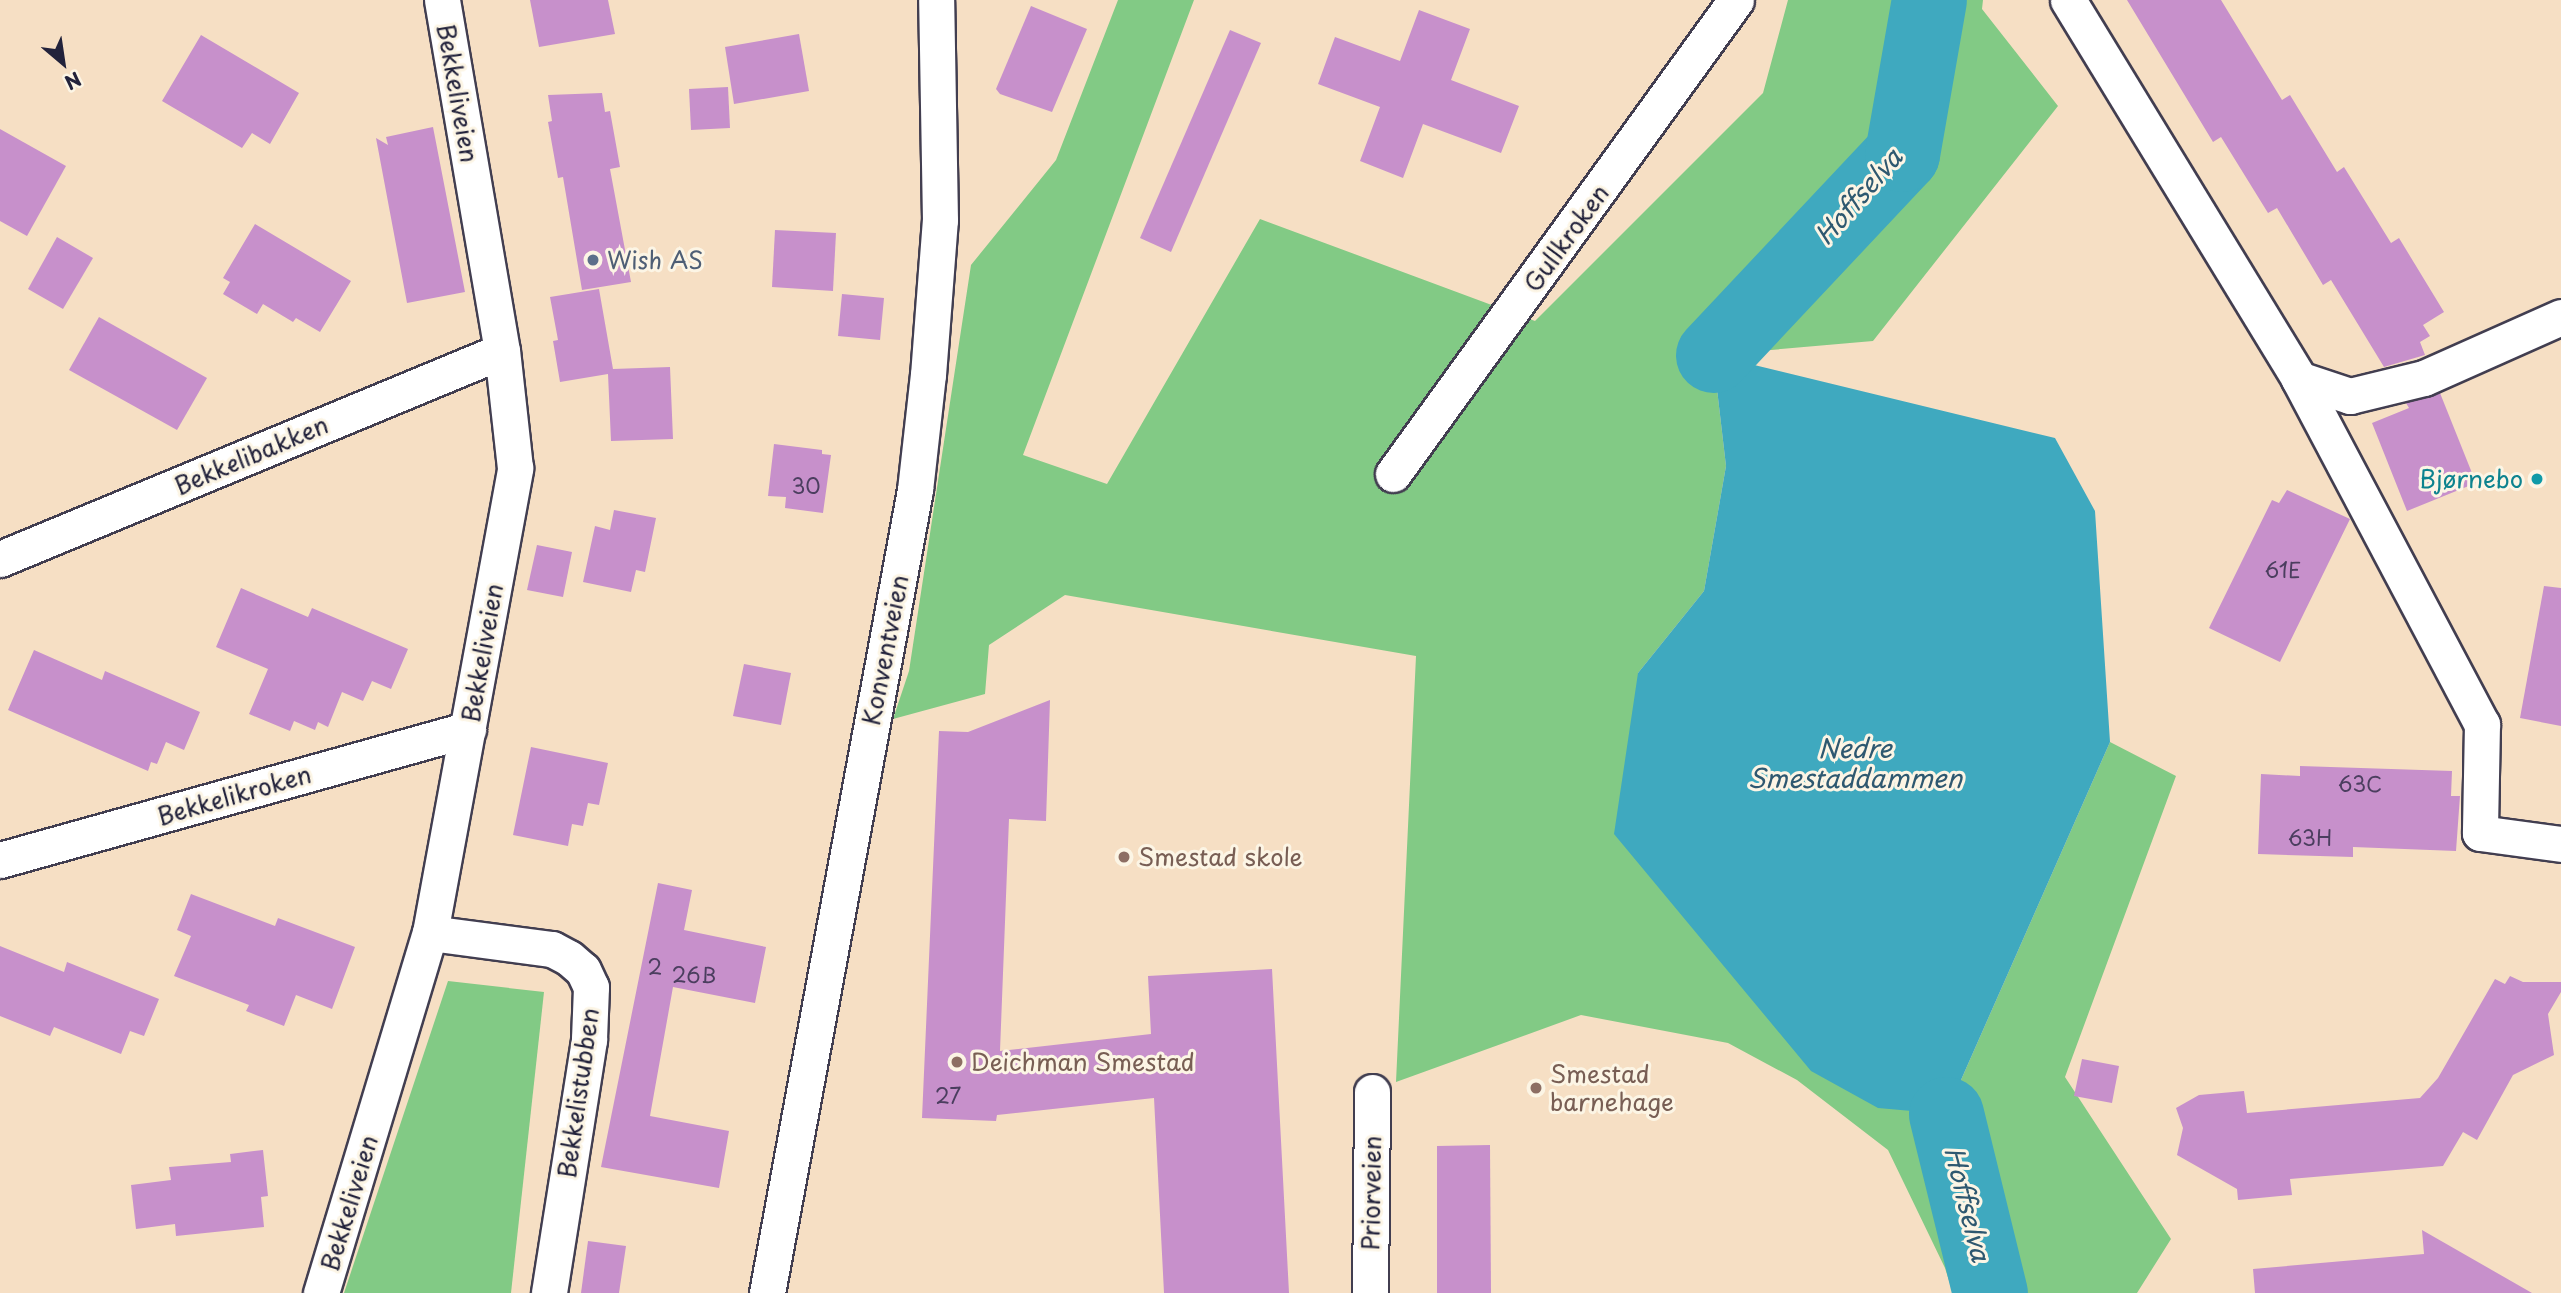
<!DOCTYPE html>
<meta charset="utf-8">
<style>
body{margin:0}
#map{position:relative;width:2561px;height:1293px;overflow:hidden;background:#f6dfc4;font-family:"Playpen Sans",sans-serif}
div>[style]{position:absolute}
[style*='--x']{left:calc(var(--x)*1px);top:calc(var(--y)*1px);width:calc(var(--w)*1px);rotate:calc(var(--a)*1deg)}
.green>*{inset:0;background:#82ca85}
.water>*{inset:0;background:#3fa9bf}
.river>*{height:75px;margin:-37.5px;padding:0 37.5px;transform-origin:37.5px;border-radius:37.5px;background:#3fa9bf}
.building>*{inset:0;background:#c790cb}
.roads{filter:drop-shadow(2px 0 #423e50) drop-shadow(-2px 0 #423e50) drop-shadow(0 2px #423e50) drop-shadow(0 -2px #423e50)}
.street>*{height:35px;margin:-17.5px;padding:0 17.5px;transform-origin:17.5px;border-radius:17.5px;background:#fff}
.dots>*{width:19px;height:19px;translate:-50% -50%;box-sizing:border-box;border:4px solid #fcf5e5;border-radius:50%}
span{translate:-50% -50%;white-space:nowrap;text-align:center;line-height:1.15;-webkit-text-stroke:6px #fcf5e5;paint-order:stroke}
.number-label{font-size:21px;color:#4b3e5f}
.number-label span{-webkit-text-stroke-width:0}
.street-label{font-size:24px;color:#22223b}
.service-label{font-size:24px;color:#4e5e75}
.left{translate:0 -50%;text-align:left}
.culture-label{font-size:24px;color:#0d838f}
.right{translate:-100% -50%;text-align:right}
.education-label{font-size:24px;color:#785e54}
.water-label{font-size:26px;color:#2e5870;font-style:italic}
.north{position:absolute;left:28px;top:28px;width:70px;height:70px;-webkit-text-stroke:5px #fcf5e5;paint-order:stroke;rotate:151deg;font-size:19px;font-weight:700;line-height:28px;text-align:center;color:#22223b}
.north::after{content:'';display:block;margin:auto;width:24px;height:32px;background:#22223b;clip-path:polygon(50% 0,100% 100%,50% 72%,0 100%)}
</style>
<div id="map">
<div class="green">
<i style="clip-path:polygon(1118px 0,1194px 0,1023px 455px,1107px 484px,1260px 219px,1535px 321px,1763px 93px,1788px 0,1983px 0,1982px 9px,2058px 106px,1873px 341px,1713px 355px,1726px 466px,1704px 591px,1638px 673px,1946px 1114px,2110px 742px,2176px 776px,2065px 1077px,2171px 1239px,2137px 1293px,1953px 1293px,1945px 1268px,1888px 1150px,1797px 1080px,1728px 1043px,1581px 1015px,1396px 1082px,1416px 656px,1065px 595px,989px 645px,985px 694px,893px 719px,909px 671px,971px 265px,1056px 160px)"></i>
<i style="clip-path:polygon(448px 981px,544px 992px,511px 1293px,344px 1293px)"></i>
</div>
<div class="water">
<i style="clip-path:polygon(1713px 355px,2055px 438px,2095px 511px,2110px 742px,1946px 1114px,1878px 1108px,1811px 1071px,1614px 834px,1638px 673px,1704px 591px,1726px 466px)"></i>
</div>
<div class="river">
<i style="--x:1713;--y:355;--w:276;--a:-46.8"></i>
<i style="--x:1902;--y:154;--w:156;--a:-80.1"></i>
<i style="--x:1946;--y:1114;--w:184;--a:76.2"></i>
</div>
<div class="building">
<i style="clip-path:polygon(530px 0,608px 0,615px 34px,539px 47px)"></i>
<i style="clip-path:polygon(2127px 0,2221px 0,2282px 100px,2290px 95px,2337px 172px,2344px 167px,2391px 243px,2399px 238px,2444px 312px,2423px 325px,2430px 336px,2420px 342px,2425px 355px,2384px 367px,2331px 280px,2323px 285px,2277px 208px,2268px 213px,2221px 137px,2213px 142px)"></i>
<i style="clip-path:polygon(1031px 6px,1087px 29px,1052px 112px,1000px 94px,996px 89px)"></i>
<i style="clip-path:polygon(1419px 10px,1470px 29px,1451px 80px,1519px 106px,1501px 153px,1423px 124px,1403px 178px,1360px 161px,1380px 107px,1318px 84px,1335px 37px,1400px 61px)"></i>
<i style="clip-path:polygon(1230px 30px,1261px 43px,1171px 252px,1140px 238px)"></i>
<i style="clip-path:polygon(799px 34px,809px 91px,734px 104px,725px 47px)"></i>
<i style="clip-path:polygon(201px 35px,299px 93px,270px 144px,252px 133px,242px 148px,162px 101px)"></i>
<i style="clip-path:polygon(728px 87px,730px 128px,691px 130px,689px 89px)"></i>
<i style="clip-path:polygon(602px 93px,605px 112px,610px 111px,620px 167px,610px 169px,631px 282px,582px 290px,563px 177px,558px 178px,548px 122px,552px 121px,548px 95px)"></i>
<i style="clip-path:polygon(433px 127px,465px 292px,407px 303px,376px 138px,388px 145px,386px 137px)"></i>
<i style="clip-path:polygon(0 129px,66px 166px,27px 236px,0 221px)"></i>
<i style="clip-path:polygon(255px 224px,351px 281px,320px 332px,296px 318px,293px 322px,263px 304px,257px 314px,223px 294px,230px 282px,223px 278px)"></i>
<i style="clip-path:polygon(775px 230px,836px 233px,833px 291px,772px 287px)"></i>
<i style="clip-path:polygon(57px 237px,93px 258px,63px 309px,28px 289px)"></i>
<i style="clip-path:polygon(599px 289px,613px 369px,670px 367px,673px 439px,611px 441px,608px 374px,560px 382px,553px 341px,558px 340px,550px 297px)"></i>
<i style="clip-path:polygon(842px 294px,884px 298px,880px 340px,838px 336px)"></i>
<i style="clip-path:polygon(99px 317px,207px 378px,177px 430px,69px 370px)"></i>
<i style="clip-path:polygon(2440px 393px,2476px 483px,2407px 511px,2372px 423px,2409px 408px,2406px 403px)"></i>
<i style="clip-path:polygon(774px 444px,822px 450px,822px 454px,831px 455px,823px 513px,785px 508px,786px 497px,768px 496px)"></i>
<i style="clip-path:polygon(2287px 490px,2350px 519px,2280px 662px,2209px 628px,2272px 500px,2279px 503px)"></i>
<i style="clip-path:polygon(614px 510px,656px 518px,645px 572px,636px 570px,631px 592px,583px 582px,595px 526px,610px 530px)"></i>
<i style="clip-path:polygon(537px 545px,572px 552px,563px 597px,527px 590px)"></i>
<i style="clip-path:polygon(2544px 586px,2561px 588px,2561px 726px,2520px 718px)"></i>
<i style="clip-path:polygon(241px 588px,308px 617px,312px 608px,408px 649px,391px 689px,372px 681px,363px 701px,342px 692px,328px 727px,318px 722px,315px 730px,294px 721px,290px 731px,249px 714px,268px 669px,216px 647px)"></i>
<i style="clip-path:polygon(34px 650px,102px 680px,105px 671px,200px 712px,184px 750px,166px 742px,157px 764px,151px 762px,148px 771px,8px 710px)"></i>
<i style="clip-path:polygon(744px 664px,791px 673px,781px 725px,733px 716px)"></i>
<i style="clip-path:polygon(1050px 700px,1046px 821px,1009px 819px,1000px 1051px,1151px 1034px,1148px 976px,1272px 969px,1289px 1293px,1164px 1293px,1154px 1098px,997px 1115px,996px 1121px,922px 1118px,939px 731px,968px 732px)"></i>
<i style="clip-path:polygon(531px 747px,608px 763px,599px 805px,588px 803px,583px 826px,572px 824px,568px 846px,513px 835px)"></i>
<i style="clip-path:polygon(2300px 766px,2452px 771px,2451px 796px,2460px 796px,2456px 851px,2353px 847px,2353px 857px,2258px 854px,2261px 774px,2300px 776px)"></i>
<i style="clip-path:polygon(658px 883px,692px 890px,684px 930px,766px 947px,755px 1003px,673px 987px,650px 1116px,729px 1131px,719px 1188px,601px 1167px)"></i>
<i style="clip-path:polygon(191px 894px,275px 926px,278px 918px,355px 947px,332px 1009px,296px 995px,284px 1026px,246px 1011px,249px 1005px,174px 976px,191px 936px,177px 930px)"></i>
<i style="clip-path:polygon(0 946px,64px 972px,67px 962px,159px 999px,144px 1036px,130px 1031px,121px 1054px,54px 1027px,50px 1036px,0 1016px)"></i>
<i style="clip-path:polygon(2510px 976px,2523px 982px,2561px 982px,2561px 992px,2548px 1014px,2554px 1055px,2513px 1075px,2477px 1140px,2463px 1132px,2443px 1166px,2290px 1179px,2292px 1195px,2238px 1200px,2237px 1189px,2177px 1155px,2183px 1128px,2176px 1108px,2199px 1095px,2244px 1091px,2247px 1113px,2420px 1098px,2438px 1078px,2495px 979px,2505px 984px)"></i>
<i style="clip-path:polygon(2082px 1059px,2119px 1066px,2112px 1103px,2074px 1096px)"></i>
<i style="clip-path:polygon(1490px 1145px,1491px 1293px,1437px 1293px,1437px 1146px)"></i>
<i style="clip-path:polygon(263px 1150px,268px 1196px,261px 1197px,264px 1227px,176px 1236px,175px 1224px,136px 1229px,131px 1185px,171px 1180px,169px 1167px,231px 1162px,230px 1154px)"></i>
<i style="clip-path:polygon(2422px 1230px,2532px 1293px,2255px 1293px,2253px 1269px,2424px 1254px)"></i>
<i style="clip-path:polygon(588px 1241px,626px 1246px,619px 1293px,581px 1293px)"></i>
</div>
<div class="roads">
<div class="street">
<i style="--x:2068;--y:0;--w:444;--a:58.6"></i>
<i style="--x:2299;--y:379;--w:54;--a:18.4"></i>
<i style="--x:2350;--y:396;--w:76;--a:-13.7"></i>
<i style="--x:2424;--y:378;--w:150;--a:-24"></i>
<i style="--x:2299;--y:379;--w:391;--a:62.1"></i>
<i style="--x:2482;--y:724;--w:109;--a:91.1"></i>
<i style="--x:2480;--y:833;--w:82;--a:7.7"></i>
<i style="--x:1393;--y:474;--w:585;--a:-54.11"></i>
<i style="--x:0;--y:559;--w:543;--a:-22.51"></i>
<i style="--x:0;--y:860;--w:486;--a:-15.6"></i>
<i style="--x:430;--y:933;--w:123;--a:7.5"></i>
<i style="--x:552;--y:949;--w:19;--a:28"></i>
<i style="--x:569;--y:958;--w:18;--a:41"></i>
<i style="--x:583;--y:970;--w:19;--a:65"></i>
<i style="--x:591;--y:987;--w:53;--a:92.2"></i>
<i style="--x:589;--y:1040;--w:256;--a:99"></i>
<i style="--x:321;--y:1293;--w:376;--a:-73.2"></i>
<i style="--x:430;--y:933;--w:473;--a:-79.6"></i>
<i style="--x:515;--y:468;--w:118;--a:-96.3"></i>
<i style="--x:502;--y:351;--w:356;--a:-99.7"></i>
<i style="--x:767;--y:1293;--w:817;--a:-79.56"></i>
<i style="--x:915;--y:490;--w:116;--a:-83.6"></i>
<i style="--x:928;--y:375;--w:155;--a:-85.6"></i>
<i style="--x:940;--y:220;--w:220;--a:-91"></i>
<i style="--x:1370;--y:1293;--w:201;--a:-89.4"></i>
</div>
</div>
<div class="dots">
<i style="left:593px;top:260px;background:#5c6f8a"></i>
<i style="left:2537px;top:479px;background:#0f9aa8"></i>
<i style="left:1124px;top:857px;background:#8d6e63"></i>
<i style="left:957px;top:1062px;background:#8d6e63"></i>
<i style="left:1536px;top:1088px;background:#8d6e63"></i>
</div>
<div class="number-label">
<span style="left:806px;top:485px">30</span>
<span style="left:2283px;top:569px">61E</span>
<span style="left:2360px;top:783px">63C</span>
<span style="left:2310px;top:837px">63H</span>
<span style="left:655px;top:966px">2</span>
<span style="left:694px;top:974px">26B</span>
<span style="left:948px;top:1095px">27</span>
</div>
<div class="street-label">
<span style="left:458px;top:93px;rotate:80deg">Bekkeliveien</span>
<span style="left:1566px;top:238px;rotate:-54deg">Gullkroken</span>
<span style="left:251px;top:455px;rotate:-23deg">Bekkelibakken</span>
<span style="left:885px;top:650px;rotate:-79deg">Konventveien</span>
<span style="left:482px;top:653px;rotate:-80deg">Bekkeliveien</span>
<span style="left:234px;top:795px;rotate:-16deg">Bekkelikroken</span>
<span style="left:578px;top:1093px;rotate:-82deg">Bekkelistubben</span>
<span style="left:1371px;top:1193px;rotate:-89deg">Priorveien</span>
<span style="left:349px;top:1203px;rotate:-73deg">Bekkeliveien</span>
</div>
<div class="service-label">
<span class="left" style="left:607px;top:260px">Wish AS</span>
</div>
<div class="culture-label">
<span class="right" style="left:2523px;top:479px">Bjørnebo</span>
</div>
<div class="education-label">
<span class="left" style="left:1138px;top:857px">Smestad skole</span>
<span class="left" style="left:971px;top:1062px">Deichman Smestad</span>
<span class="left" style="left:1550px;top:1088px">Smestad<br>barnehage</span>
</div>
<div class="water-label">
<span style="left:1858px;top:196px;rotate:-49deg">Hoffselva</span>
<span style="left:1855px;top:763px">Nedre<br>Smestaddammen</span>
<span style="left:1968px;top:1204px;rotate:76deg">Hoffselva</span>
</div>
<div class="north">N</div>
</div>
